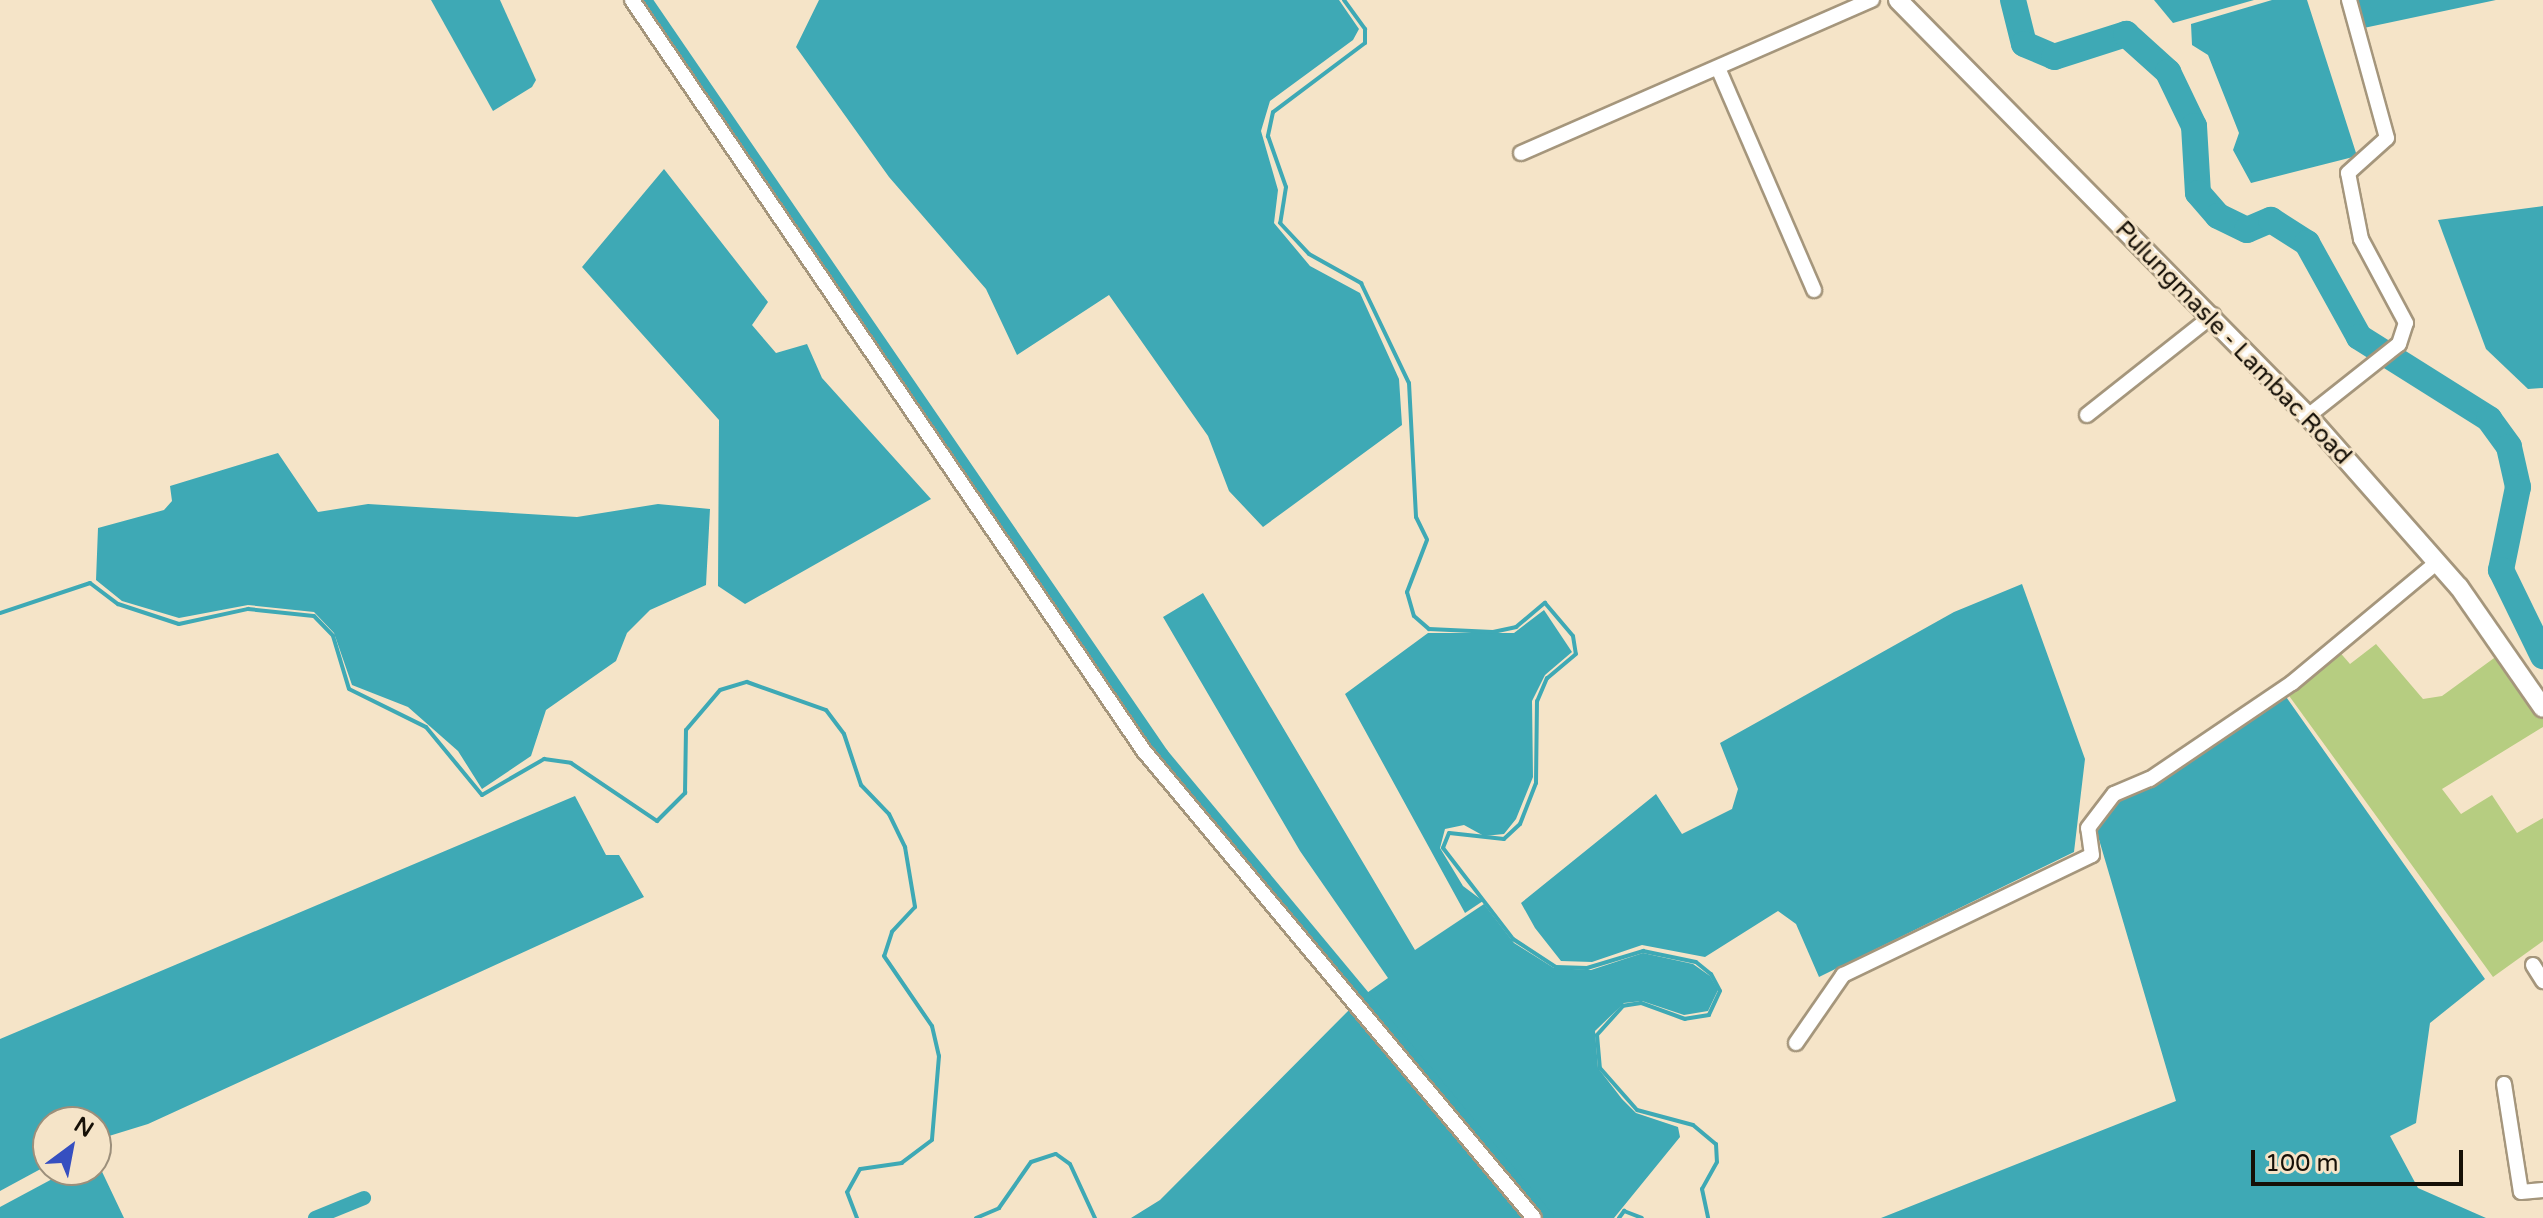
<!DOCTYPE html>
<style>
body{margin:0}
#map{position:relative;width:2543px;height:1218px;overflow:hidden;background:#f5e4c8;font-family:"Varela Round",sans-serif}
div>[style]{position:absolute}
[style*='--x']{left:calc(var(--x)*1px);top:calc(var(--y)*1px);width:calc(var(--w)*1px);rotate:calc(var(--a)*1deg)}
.green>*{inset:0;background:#b6cd81}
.water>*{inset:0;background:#3ea9b5}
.stream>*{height:4px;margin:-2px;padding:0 2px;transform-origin:2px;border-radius:2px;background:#3ea9b5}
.canal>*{height:14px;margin:-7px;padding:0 7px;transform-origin:7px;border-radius:7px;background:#3ea9b5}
.river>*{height:26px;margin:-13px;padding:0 13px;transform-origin:13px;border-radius:13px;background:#3ea9b5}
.roads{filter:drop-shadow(2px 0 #a5967c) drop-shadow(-2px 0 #a5967c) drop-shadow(0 2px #a5967c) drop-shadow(0 -2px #a5967c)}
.minor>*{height:14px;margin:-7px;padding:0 7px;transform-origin:7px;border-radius:7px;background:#fff}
.tertiary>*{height:18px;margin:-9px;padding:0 9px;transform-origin:9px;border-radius:9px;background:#fff}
span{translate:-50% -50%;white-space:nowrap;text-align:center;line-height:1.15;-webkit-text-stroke:6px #f5e4c8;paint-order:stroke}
.street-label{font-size:24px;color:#161007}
.north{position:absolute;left:32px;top:1106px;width:80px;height:80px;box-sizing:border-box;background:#f5e4c8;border:2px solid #9c8f7b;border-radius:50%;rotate:32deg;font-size:22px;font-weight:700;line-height:32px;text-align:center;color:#161007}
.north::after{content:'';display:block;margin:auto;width:28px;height:36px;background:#364fc0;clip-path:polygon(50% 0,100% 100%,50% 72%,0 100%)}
.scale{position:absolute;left:2251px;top:1150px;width:212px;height:36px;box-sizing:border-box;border:4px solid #161007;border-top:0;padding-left:10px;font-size:24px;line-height:28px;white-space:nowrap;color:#161007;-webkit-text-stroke:6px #f5e4c8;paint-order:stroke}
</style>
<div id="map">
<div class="green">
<i style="clip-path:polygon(2376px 644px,2423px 699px,2442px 696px,2501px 653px,2543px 716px,2543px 727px,2442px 789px,2461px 814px,2492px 795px,2517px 833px,2543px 818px,2543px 941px,2493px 977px,2287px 693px,2337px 649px,2350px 664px)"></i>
</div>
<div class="water">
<i style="clip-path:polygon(431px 0,500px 0,536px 80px,532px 87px,493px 111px)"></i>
<i style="clip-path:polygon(819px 0,1339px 0,1359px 29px,1353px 40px,1270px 101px,1261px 131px,1278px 190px,1274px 223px,1310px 266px,1360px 293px,1399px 379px,1402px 425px,1263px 527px,1229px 491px,1208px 436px,1109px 295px,1017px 355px,986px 289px,889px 177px,796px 47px)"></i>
<i style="clip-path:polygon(2154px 0,2254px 0,2173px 23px)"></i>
<i style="clip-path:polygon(2272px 0,2307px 0,2357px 156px,2251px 183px,2233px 150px,2239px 133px,2208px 55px,2192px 45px,2191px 24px)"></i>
<i style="clip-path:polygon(2353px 0,2496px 0,2359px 29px)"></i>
<i style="clip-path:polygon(664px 169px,768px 302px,752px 325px,776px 353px,807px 344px,822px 378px,931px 499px,745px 604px,718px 586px,719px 420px,582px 267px)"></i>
<i style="clip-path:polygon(2543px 206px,2543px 388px,2528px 389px,2486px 349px,2438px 220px)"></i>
<i style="clip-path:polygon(278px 453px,318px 512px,368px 504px,577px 517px,658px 504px,710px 509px,706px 585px,650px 610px,627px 633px,616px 661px,546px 710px,531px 756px,482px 789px,458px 751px,408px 707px,352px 685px,334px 633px,314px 612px,248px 605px,179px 618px,122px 601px,96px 580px,98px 528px,164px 510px,172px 501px,170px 486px)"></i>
<i style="clip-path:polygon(2022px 584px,2085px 759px,2074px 852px,1819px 977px,1796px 924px,1778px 911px,1705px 957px,1642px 945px,1592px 962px,1561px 961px,1535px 928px,1521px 903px,1656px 794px,1682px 834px,1732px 809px,1738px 789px,1720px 743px,1954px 612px)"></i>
<i style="clip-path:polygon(1203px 593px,1415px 950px,1484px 904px,1514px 943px,1554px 968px,1591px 970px,1643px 953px,1693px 964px,1710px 976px,1718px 990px,1708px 1011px,1684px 1015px,1642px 1001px,1624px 1003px,1595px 1031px,1598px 1068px,1622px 1099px,1636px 1113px,1678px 1127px,1680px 1137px,1614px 1218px,1551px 1218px,1364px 995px,1388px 978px,1300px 851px,1163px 617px)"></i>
<i style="clip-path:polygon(1544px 610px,1572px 652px,1545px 675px,1532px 701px,1533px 777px,1516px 819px,1504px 834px,1484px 836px,1464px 825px,1445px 829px,1440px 848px,1463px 886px,1483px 901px,1465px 913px,1345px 694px,1428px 633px,1514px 633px)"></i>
<i style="clip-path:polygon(2284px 694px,2485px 979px,2430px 1023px,2416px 1123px,2390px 1136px,2418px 1188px,2486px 1218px,1881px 1218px,2176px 1101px,2095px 826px,2099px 812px)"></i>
<i style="clip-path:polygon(575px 796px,606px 855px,619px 855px,644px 897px,148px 1124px,96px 1140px,96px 1122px,48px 1122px,48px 1165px,0 1191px,0 1039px)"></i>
<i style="clip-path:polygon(1350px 1009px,1526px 1218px,1131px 1218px,1160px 1200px)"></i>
<i style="clip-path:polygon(96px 1159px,124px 1218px,0 1218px,0 1207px,69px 1170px,96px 1170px)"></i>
</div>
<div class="stream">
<i style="--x:1344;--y:0;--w:36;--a:54"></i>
<i style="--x:1365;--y:29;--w:14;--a:90"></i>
<i style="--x:1365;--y:43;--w:115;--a:143.1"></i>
<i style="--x:1273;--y:112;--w:25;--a:102"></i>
<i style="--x:1268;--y:136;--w:54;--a:70.6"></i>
<i style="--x:1286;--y:187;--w:36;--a:99"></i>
<i style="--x:1280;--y:223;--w:42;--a:46.9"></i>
<i style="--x:1309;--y:254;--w:60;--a:29.1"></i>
<i style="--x:1361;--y:283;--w:111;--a:64.4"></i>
<i style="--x:1409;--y:383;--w:134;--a:87"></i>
<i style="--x:1416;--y:517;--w:25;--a:64"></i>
<i style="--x:1427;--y:540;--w:56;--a:111"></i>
<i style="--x:1407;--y:592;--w:25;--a:74"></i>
<i style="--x:1414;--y:616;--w:20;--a:41"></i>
<i style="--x:1429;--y:629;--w:64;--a:2.7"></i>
<i style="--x:1493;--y:632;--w:24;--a:-12"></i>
<i style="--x:1516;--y:627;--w:38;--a:-40"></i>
<i style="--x:1545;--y:603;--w:43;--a:49.7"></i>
<i style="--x:1573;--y:636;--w:18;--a:81"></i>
<i style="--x:1576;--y:654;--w:38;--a:140"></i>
<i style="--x:1547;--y:678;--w:25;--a:113"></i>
<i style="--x:1537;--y:701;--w:82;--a:90.7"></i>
<i style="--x:1536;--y:783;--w:44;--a:111.3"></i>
<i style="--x:1520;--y:824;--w:22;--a:137"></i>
<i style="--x:1504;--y:839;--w:55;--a:-173.8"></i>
<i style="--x:1449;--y:833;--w:16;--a:112"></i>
<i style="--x:1443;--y:848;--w:115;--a:52.4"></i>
<i style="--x:1513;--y:939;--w:51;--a:33.1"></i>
<i style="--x:1556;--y:967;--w:31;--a:2"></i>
<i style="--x:1587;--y:968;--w:59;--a:-16.9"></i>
<i style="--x:1643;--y:951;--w:54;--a:11.7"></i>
<i style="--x:1696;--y:962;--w:19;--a:39"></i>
<i style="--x:1711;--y:974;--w:19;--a:62"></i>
<i style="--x:1720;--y:991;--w:26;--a:115"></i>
<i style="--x:1709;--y:1015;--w:24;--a:171"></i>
<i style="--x:1685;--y:1019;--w:47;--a:-160"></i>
<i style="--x:1641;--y:1003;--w:18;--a:171"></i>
<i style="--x:1623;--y:1006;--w:39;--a:132"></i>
<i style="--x:1597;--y:1035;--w:33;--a:85"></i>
<i style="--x:1600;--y:1068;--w:56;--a:48.6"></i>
<i style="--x:1637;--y:1110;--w:58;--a:15"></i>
<i style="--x:1693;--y:1125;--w:30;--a:40"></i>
<i style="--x:1716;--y:1144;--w:18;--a:87"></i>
<i style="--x:1717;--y:1162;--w:31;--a:119"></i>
<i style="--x:1702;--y:1189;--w:30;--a:78"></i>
<i style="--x:0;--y:613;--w:95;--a:-18.4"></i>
<i style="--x:90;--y:583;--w:35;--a:37"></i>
<i style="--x:118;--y:604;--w:64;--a:18.2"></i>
<i style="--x:179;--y:624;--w:71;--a:-12.3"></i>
<i style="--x:248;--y:609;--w:66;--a:6.1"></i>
<i style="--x:314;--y:616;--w:28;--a:46"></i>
<i style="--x:333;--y:636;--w:55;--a:73.2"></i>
<i style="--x:349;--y:689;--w:86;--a:26.3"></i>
<i style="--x:426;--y:727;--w:88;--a:50.5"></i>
<i style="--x:482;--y:795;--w:72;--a:-30.1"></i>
<i style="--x:544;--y:759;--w:27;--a:8"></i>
<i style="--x:571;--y:763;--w:104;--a:34"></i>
<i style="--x:657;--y:821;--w:40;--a:-45"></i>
<i style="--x:685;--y:793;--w:63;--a:-89.1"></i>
<i style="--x:686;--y:730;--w:52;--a:-49.6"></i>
<i style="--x:720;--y:690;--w:28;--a:-17"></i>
<i style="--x:747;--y:682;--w:84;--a:19.5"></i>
<i style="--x:826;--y:710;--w:30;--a:53"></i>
<i style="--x:844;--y:734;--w:54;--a:71.6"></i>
<i style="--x:861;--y:785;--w:40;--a:46"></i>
<i style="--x:889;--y:814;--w:37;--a:64"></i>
<i style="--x:905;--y:847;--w:61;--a:80.5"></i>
<i style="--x:915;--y:907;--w:34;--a:133"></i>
<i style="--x:892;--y:932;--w:25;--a:108"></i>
<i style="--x:884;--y:956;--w:85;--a:55.6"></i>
<i style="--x:932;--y:1026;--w:31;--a:77"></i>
<i style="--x:939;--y:1056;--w:84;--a:94.8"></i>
<i style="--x:932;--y:1140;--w:38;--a:143"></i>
<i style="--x:902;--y:1163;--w:42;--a:171.9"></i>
<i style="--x:860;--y:1169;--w:26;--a:119"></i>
<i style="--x:847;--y:1192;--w:28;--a:69"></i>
<i style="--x:976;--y:1218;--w:25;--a:-23"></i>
<i style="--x:999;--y:1208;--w:56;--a:-55.2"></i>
<i style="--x:1031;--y:1162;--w:26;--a:-18"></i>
<i style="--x:1056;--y:1154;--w:17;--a:36"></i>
<i style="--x:1070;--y:1164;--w:60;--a:65.2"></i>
<i style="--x:1619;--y:1218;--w:9;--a:-54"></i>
<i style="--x:1624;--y:1211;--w:19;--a:21"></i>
</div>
<div class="canal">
<i style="--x:645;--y:0;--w:915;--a:55.6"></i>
<i style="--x:1162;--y:755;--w:602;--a:50.26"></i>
<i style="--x:315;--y:1218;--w:53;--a:-22.2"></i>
</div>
<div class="river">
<i style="--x:2013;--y:0;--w:45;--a:76"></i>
<i style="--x:2024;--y:44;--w:33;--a:23"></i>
<i style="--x:2054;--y:57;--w:76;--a:-17.7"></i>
<i style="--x:2126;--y:34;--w:57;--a:42.1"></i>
<i style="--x:2168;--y:72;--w:60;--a:64.3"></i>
<i style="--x:2194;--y:126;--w:67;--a:86.6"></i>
<i style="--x:2198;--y:193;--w:30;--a:49"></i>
<i style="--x:2218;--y:216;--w:32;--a:26"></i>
<i style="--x:2247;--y:230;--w:26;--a:-23"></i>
<i style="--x:2271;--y:220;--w:43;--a:32.6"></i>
<i style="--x:2307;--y:243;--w:107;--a:61"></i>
<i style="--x:2359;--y:337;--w:154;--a:32.2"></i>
<i style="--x:2489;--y:419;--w:34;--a:54"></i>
<i style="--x:2509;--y:447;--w:41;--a:77.3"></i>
<i style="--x:2518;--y:487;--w:85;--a:101.6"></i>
<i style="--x:2501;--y:570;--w:96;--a:64"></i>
</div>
<div class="roads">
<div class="minor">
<i style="--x:632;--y:0;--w:909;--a:55.72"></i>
<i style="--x:1144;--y:751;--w:608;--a:50.13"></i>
<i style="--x:1718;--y:68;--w:242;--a:66.6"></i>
<i style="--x:1521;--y:153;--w:383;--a:-23.6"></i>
<i style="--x:2087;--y:415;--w:161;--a:-38.4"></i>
<i style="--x:2308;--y:416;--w:116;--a:-38.4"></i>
<i style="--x:2399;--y:344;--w:22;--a:-72"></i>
<i style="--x:2406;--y:323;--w:95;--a:-118.2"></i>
<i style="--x:2361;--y:239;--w:67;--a:-101.1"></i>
<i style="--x:2348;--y:173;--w:52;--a:-41.9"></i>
<i style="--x:2387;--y:138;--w:143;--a:-105.4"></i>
<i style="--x:2533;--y:965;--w:19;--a:58"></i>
<i style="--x:1796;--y:1043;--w:83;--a:-55.3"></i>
<i style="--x:1843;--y:975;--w:276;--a:-25.7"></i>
<i style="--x:2092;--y:855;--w:27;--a:-98"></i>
<i style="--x:2088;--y:828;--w:43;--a:-52.6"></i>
<i style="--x:2114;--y:794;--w:39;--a:-23"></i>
<i style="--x:2150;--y:779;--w:171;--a:-34.1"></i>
<i style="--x:2292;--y:683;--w:189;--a:-39.8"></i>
<i style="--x:2504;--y:1084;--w:109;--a:81.1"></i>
<i style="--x:2521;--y:1192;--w:22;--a:-5"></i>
</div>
<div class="tertiary">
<i style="--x:1898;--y:0;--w:584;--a:45.42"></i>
<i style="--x:2308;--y:416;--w:228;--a:48.6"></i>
<i style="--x:2459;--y:587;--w:147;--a:55.2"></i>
</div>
</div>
<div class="street-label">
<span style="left:2233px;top:343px;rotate:46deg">Pulungmasle - Lambac Road</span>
</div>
<div class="north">N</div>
<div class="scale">100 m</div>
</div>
